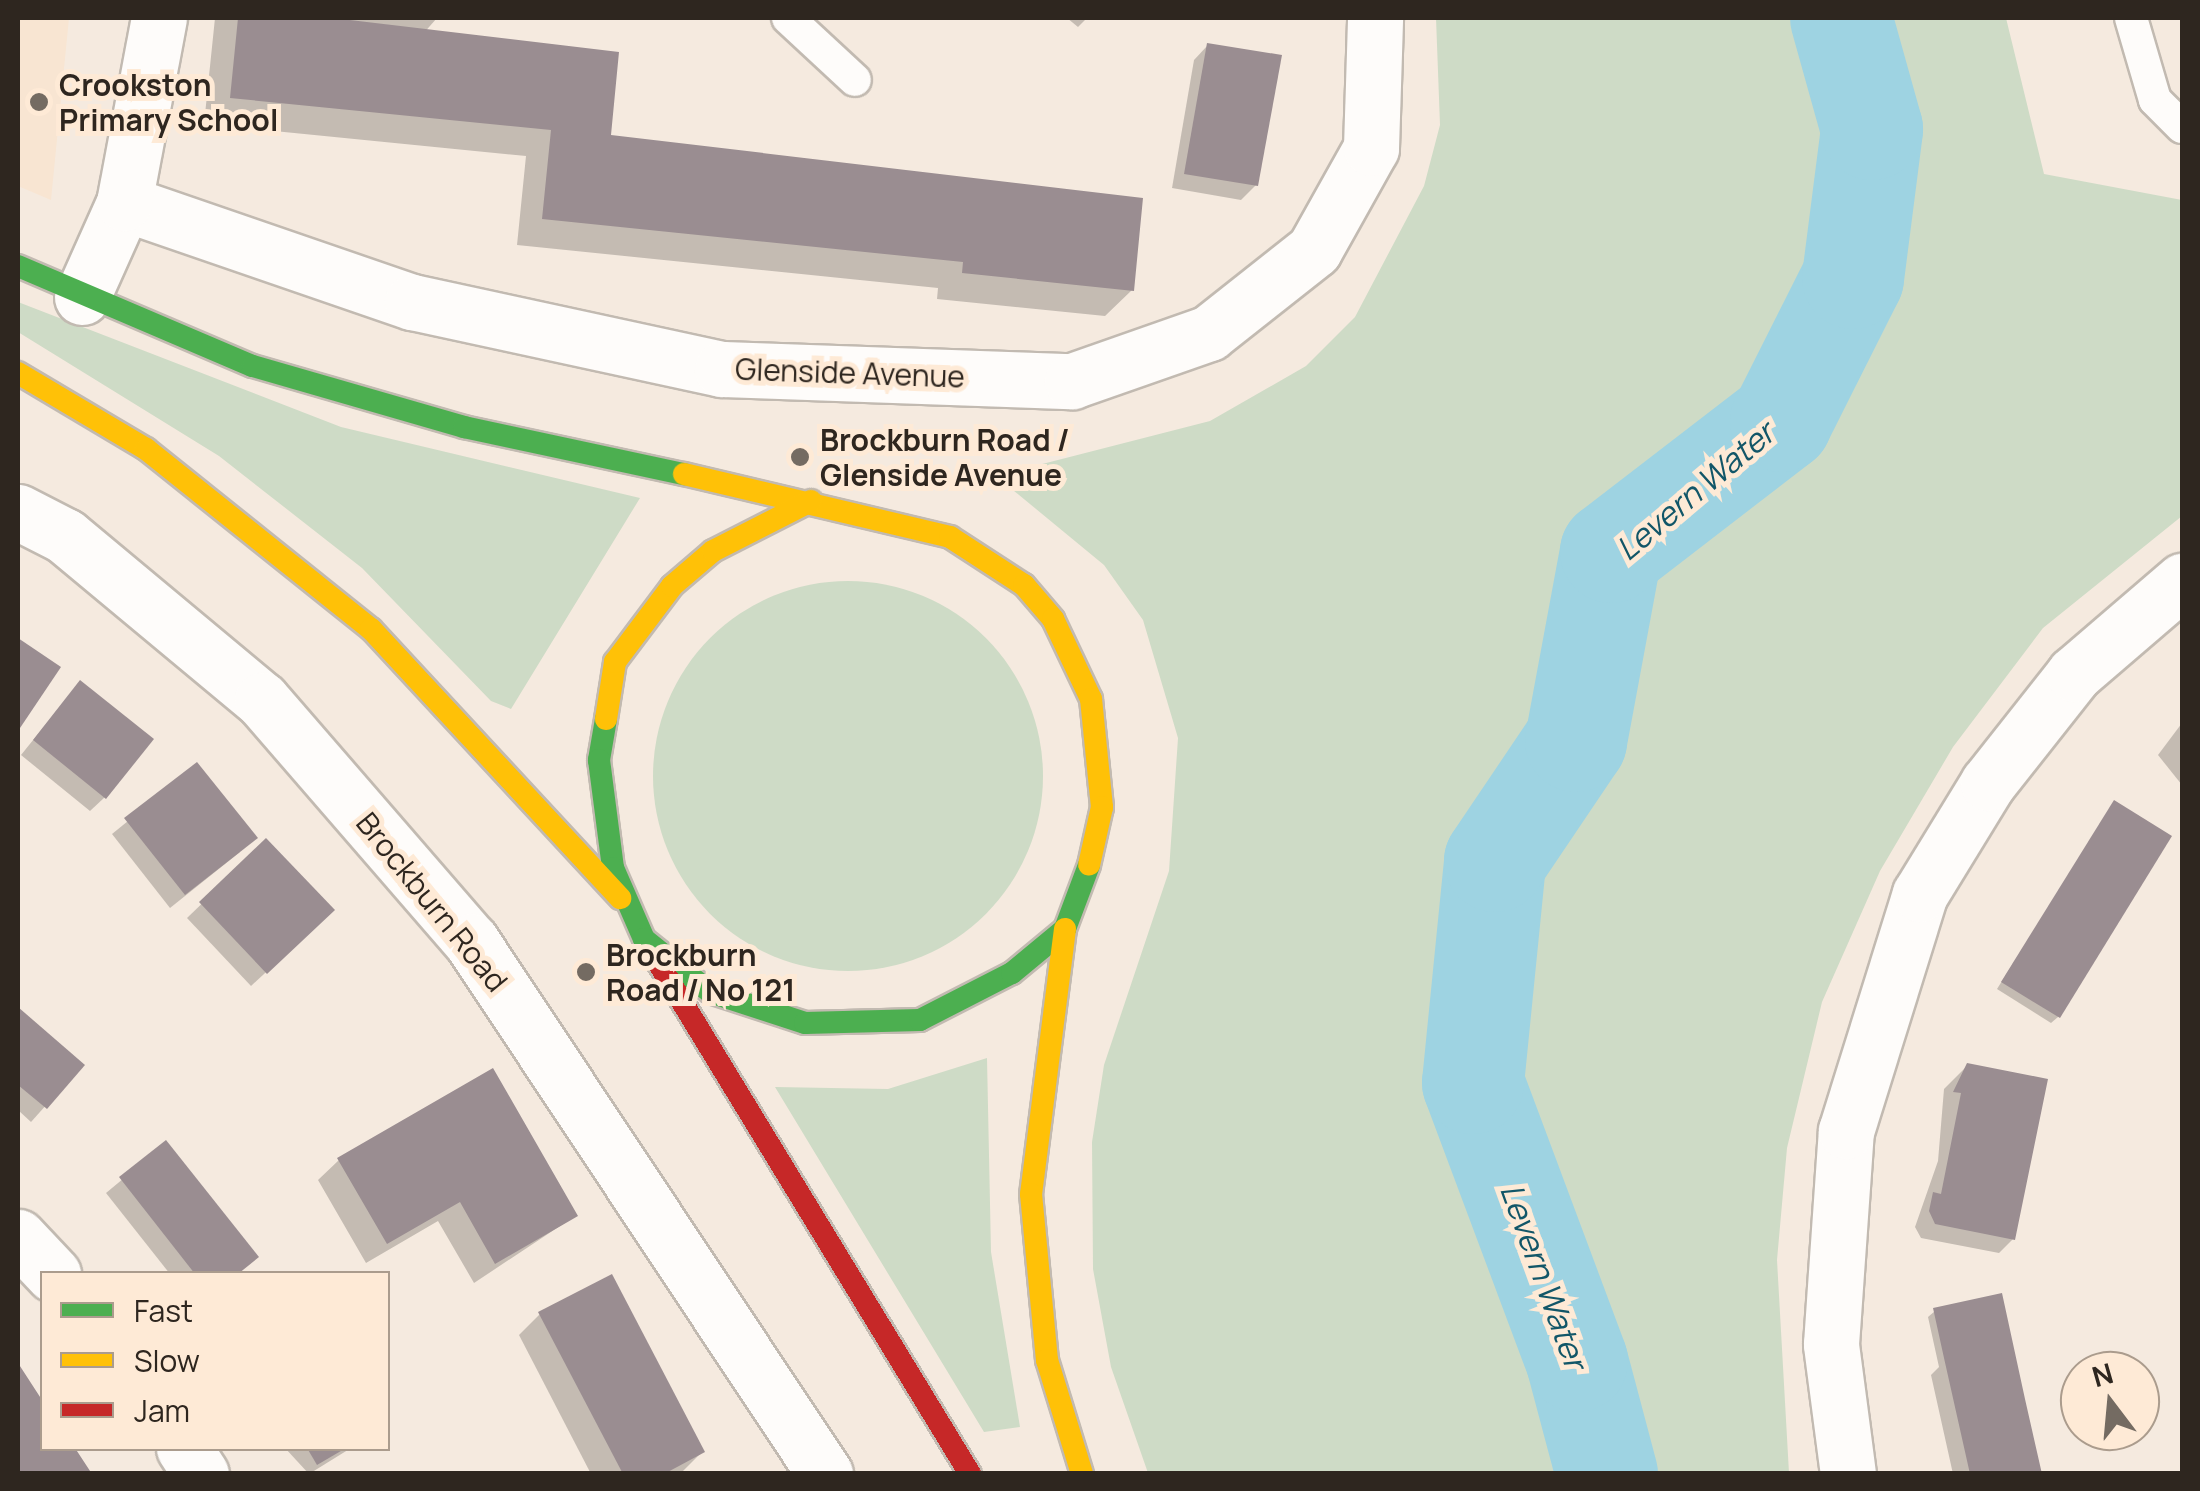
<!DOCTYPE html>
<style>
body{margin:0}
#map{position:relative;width:2200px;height:1491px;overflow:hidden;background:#f5eadf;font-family:Manrope,sans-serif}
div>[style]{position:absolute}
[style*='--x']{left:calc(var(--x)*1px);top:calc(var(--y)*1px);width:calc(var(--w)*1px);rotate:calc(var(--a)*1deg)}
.built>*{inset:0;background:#f8e5d2}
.green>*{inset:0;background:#cedbc6}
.round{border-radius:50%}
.shadow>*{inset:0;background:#0003}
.river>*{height:102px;margin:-51px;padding:0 51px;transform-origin:51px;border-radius:51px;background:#9ed3e2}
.building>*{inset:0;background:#9a8d91}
.roads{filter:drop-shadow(2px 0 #c2bab1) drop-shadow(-2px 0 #c2bab1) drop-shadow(0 2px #c2bab1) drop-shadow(0 -2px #c2bab1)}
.lane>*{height:32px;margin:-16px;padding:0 16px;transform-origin:16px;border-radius:16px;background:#fefcfa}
.street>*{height:55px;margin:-27.5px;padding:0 27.5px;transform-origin:27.5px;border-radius:27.5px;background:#fefcfa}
.fast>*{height:22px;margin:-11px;padding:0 11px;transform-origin:11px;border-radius:11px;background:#4caf50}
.slow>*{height:22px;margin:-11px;padding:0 11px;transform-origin:11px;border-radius:11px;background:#ffc107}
.jam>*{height:22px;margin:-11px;padding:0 11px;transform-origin:11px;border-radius:11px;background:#c62828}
.dots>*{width:28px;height:28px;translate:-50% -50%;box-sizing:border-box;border:5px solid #feead6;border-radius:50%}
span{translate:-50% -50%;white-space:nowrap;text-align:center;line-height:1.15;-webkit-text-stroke:10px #feead6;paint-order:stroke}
.poi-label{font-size:30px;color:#2e261f;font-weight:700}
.left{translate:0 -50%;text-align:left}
.street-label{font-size:30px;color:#2e261f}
.water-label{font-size:32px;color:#125668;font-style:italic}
.frame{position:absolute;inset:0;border:20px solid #2e261f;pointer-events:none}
.legend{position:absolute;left:40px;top:1271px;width:350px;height:180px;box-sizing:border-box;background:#feead6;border:2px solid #ab9c8d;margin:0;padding:12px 18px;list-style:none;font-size:30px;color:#2e261f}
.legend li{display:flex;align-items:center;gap:20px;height:50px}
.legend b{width:50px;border:2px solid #ab9c8d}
.north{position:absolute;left:2060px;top:1351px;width:100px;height:100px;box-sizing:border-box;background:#feead6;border:2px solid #ab9c8d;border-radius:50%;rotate:344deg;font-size:28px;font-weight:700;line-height:40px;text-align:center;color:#2e261f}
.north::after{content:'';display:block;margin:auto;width:35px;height:45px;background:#746b62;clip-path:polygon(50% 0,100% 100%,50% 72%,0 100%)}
</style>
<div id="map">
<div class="built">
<i style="clip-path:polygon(18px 18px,69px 18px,51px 200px,18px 186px)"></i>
</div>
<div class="green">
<i style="clip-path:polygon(1436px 18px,2006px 18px,2044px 174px,2182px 200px,2182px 516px,2043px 628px,1953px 747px,1880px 871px,1822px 1002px,1787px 1148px,1777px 1260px,1789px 1473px,1148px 1473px,1111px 1367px,1093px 1269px,1092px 1142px,1104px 1065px,1169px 871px,1178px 738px,1143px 620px,1104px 565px,996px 476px,1210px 421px,1306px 366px,1355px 317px,1424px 186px,1440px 125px)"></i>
<i style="clip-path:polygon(18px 302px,341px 427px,640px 498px,511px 709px,491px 701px,362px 568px,219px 456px,18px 332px)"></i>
<i class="round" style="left:653px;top:581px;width:390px;height:390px"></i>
<i style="clip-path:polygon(987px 1058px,991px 1252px,1020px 1427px,984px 1432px,775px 1087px,888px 1089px)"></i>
</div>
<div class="shadow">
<i style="clip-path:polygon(215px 18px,437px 18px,422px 35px,608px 137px,1132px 290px,1105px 316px,937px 299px,938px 288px,517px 245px,526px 156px,204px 124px)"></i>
<i style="clip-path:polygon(1067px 18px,1087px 18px,1078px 27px)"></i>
<i style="clip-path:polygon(1208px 45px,1256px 185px,1241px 200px,1172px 188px,1194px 60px)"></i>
<i style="clip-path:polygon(67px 698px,105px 797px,90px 811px,21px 755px)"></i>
<i style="clip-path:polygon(2182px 723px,2182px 785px,2158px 755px)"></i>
<i style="clip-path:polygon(197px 765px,240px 852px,170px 908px,112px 834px)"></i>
<i style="clip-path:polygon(2114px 803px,2058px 1017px,2051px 1023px,1997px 989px)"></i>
<i style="clip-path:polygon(266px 842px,318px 924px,251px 986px,187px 918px)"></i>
<i style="clip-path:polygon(18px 1010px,82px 1065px,31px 1122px,18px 1110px)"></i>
<i style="clip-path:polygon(1968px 1065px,2013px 1239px,1999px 1253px,1921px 1238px,1915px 1227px,1938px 1161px,1944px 1089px)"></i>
<i style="clip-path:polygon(165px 1144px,238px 1274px,170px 1274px,106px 1193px)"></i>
<i style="clip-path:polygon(339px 1160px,575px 1216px,474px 1283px,438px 1221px,366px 1263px,318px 1180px)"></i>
<i style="clip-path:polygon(1935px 1311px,2039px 1474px,1953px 1474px,1931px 1375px,1939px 1367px,1928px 1317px)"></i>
<i style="clip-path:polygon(540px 1314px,702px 1452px,680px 1474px,591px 1474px,519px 1335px)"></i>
<i style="clip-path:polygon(18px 1368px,42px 1405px,42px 1448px,89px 1474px,18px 1474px)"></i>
<i style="clip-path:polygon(285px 1448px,351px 1448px,309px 1474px)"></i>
</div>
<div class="river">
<i style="--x:1607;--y:1474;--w:117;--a:-104.9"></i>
<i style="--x:1577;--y:1361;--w:297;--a:-110.5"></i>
<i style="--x:1473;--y:1083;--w:223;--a:-84.3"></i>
<i style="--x:1495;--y:861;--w:145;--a:-56"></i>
<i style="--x:1576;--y:741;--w:192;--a:-79.5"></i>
<i style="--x:1611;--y:552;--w:215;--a:-37.6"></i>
<i style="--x:1781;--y:421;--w:160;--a:-63.3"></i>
<i style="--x:1853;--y:278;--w:150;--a:-82.7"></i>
<i style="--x:1872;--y:129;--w:115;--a:-105.6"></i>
</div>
<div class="building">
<i style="clip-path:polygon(238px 18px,333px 18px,619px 52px,611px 135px,1143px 198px,1134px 291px,962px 273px,963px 262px,542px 219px,551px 130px,230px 98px)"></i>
<i style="clip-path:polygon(1207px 43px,1282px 55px,1258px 186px,1184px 174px)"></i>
<i style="clip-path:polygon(18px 638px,61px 667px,18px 731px)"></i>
<i style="clip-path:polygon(80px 680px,154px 739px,106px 799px,33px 740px)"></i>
<i style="clip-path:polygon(197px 762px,258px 838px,185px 895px,124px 818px)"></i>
<i style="clip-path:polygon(2114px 800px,2172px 836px,2060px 1018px,2001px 982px)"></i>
<i style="clip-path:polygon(266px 838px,335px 910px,267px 974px,199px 902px)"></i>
<i style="clip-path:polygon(18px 1007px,85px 1065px,47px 1109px,18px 1085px)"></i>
<i style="clip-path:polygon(1967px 1063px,2048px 1079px,2015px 1240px,1935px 1224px,1929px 1211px,1933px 1192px,1941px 1194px,1961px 1093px,1953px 1092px)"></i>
<i style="clip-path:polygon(493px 1068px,578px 1216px,495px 1264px,460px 1202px,387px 1244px,337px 1158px)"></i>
<i style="clip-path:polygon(166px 1140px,259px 1257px,238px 1274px,195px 1274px,119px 1177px)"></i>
<i style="clip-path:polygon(612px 1274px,705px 1452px,664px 1474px,623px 1474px,538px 1312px)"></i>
<i style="clip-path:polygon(2002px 1293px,2025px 1399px,2042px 1474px,1970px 1474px,1944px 1358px,1933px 1308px)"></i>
<i style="clip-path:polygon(18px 1363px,42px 1400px,42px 1448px,75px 1448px,92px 1474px,18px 1474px)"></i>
<i style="clip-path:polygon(307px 1448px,346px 1448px,317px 1465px)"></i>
</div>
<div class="roads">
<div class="lane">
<i style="--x:788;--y:18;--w:91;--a:42.8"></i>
<i style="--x:2131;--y:18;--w:85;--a:73.7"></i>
<i style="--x:2155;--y:100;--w:38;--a:45"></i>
</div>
<div class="street">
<i style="--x:124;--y:203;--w:305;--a:19"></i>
<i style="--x:412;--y:302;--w:317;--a:12.2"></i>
<i style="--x:722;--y:369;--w:350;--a:2"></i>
<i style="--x:1072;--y:381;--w:145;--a:-19.3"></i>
<i style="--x:1209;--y:333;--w:134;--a:-38.3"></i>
<i style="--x:1314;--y:250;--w:117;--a:-60.8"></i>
<i style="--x:1371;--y:148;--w:130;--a:-88.2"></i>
<i style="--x:82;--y:297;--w:103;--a:-65.9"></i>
<i style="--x:124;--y:203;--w:188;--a:-79.3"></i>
<i style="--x:18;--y:512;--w:53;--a:27.1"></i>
<i style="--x:65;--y:536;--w:256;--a:39.8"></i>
<i style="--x:262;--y:700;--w:319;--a:49.1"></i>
<i style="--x:471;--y:941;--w:640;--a:56.41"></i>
<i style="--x:18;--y:1237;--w:51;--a:46.6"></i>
<i style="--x:184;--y:1448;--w:31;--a:57"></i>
<i style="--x:1848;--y:1474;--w:131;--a:-97.5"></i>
<i style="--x:1831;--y:1344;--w:214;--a:-86"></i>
<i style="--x:1846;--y:1131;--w:248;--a:-72.7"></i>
<i style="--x:1920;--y:894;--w:130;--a:-58.5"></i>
<i style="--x:1988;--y:783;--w:139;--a:-51.7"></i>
<i style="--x:2074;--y:674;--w:143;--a:-40.7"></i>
</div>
<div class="fast">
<i style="--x:18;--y:266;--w:255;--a:23.1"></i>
<i style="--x:253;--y:366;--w:220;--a:16.1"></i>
<i style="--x:464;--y:427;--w:225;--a:12.1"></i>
<i style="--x:606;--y:719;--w:42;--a:99.7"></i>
<i style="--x:599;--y:760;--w:109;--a:82.6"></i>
<i style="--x:613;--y:868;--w:77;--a:66.4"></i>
<i style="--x:644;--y:939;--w:85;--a:38.8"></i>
<i style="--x:710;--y:992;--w:100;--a:18.1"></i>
<i style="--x:805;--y:1023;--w:115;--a:-1.5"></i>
<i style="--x:920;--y:1020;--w:103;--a:-27.1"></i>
<i style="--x:1012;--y:973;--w:69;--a:-39.7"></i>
<i style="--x:1065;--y:929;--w:68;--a:-69.4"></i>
</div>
<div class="slow">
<i style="--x:18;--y:373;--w:149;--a:30.7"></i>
<i style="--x:146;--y:449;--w:288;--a:38.7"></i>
<i style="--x:371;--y:629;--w:367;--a:47.2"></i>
<i style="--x:684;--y:474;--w:273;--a:13.3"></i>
<i style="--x:950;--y:537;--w:88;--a:33"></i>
<i style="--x:1024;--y:585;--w:45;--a:49.5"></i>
<i style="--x:1053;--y:619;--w:89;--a:64.6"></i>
<i style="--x:1091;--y:699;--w:109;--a:84.2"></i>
<i style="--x:1102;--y:807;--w:59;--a:102.6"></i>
<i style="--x:606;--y:719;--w:58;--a:-81"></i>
<i style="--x:615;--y:662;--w:95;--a:-53.1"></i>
<i style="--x:672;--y:586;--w:54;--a:-40.5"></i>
<i style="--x:713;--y:551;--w:110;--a:-27"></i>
<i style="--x:1065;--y:929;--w:267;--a:97.3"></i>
<i style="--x:1031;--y:1194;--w:167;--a:84.5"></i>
<i style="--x:1047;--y:1360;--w:119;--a:72.9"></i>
</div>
<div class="jam">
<i style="--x:659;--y:964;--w:597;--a:58.62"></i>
</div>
</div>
<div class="dots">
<i style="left:39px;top:102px;background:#746b62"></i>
<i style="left:800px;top:457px;background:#746b62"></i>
<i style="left:586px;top:972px;background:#746b62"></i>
</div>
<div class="poi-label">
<span class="left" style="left:59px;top:102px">Crookston<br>Primary School</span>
<span class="left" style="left:820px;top:457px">Brockburn Road /<br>Glenside Avenue</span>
<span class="left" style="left:606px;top:972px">Brockburn<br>Road / No 121</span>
</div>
<div class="street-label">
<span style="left:850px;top:373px;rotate:2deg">Glenside Avenue</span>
<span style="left:432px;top:902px;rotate:51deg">Brockburn Road</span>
</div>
<div class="water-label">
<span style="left:1695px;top:491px;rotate:-40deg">Levern Water</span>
<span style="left:1544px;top:1276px;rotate:70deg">Levern Water</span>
</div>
<div class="frame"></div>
<ul class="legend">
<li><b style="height:12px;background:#4caf50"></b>Fast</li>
<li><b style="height:12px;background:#ffc107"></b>Slow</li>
<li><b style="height:12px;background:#c62828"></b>Jam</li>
</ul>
<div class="north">N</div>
</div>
